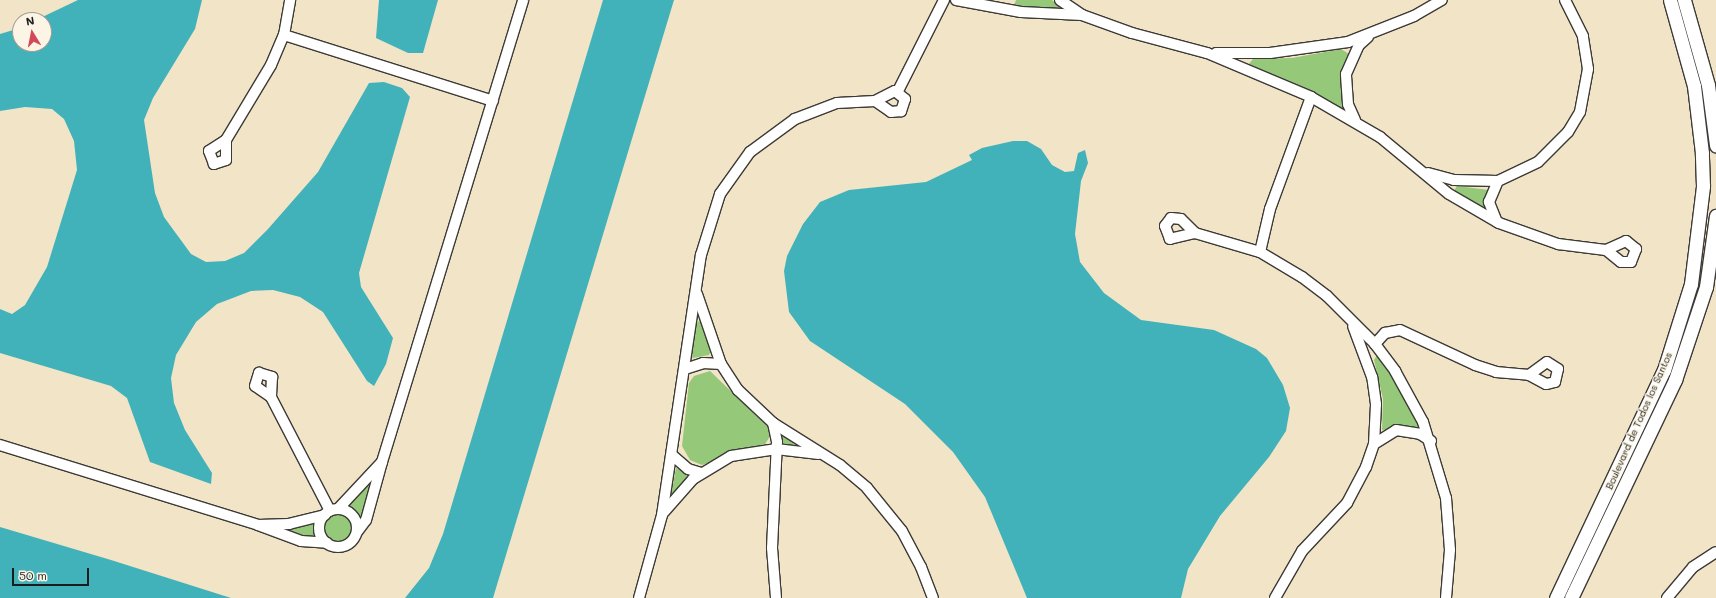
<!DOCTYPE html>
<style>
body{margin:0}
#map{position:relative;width:1716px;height:598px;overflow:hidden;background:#f2e4c6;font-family:Mali,sans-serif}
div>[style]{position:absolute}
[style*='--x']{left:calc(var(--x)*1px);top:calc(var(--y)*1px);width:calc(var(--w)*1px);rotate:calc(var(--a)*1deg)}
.green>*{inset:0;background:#95c879}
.round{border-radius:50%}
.water>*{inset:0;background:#42b2ba}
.roads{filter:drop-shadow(1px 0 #3c3a36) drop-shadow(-1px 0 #3c3a36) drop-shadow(0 1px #3c3a36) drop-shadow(0 -1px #3c3a36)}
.minor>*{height:10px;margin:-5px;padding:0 5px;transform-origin:5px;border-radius:5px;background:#fff}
.minor>.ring{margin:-5px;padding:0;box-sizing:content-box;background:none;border:10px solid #fff;border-radius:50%}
.tertiary>*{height:13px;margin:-6.5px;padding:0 6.5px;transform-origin:6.5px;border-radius:6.5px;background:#fff}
span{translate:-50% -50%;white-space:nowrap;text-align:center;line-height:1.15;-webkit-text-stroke:3px #fcf5e5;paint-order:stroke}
.street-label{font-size:10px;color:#1c1c1c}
.north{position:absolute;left:12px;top:12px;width:40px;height:40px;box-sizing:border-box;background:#fcf5e5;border:1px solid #a29e95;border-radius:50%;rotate:350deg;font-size:11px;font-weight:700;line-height:16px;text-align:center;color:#1c1c1c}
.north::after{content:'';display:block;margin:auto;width:14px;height:18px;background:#d1495b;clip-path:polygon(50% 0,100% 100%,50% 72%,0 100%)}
.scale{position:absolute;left:12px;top:568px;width:77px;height:18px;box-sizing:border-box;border:2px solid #1c1c1c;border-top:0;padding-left:5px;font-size:12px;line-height:14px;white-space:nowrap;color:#1c1c1c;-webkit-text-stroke:3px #fcf5e5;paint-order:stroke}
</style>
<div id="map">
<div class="green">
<i style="clip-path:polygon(1016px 0,1052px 0,1060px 6px,1059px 11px,1013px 8px)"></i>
<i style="clip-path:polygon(1341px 49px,1349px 54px,1342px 74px,1343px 109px,1248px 65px,1253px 59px,1292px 58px)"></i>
<i style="clip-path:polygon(1457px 186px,1489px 190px,1486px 210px,1453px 192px)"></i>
<i style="clip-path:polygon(701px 321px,711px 351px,709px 355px,693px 358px,690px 355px,694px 322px)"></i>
<i style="clip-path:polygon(1377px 355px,1402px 389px,1420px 428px,1382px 430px,1383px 399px,1374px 360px)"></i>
<i style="clip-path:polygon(710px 371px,768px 427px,771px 435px,765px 444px,702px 465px,690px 460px,682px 446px,689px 383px,694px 376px)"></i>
<i style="clip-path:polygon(782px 434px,804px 448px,781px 445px)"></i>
<i style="clip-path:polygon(676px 468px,694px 475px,674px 497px,671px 495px)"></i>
<i style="clip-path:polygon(370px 484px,372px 485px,361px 521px,347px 507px)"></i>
<i class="round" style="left:324px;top:514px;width:30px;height:30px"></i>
<i style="clip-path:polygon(317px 523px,315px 531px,320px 542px,285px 531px)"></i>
</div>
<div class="water">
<i style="clip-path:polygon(78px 0,202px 0,195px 29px,153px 98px,144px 120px,155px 193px,164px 217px,191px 254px,206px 262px,225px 261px,244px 253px,268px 229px,318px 172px,369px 83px,384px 82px,402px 88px,410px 97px,359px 273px,361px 287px,393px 338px,386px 364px,374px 386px,367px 381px,323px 312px,300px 297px,273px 290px,251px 291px,217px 304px,196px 322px,176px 355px,171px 378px,174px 403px,185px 430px,212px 473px,211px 484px,150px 462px,127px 398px,111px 386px,0 353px,0 309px,12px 314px,25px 305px,47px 267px,77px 170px,74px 141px,64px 119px,52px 109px,25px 107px,0 111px,0 34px,20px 28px,20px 44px,44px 44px,44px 20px,36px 20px)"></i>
<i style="clip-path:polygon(379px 0,438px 0,423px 53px,408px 53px,376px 38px)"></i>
<i style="clip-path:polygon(603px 0,674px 0,493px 598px,405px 598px,429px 568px,443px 534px)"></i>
<i style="clip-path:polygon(1013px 141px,1027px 141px,1041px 149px,1052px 165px,1065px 172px,1074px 171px,1078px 153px,1085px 150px,1088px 163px,1081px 181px,1075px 234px,1080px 262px,1104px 293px,1141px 320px,1214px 330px,1256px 349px,1267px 358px,1283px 385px,1290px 408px,1286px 431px,1269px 457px,1220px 516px,1188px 569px,1181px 598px,1027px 598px,985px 497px,953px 452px,905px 404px,810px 341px,789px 312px,784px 271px,787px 256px,803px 224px,820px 202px,849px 190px,926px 182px,972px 160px,969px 155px,982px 148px)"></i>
<i style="clip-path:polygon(0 527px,111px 560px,231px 598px,0 598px)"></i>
</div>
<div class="roads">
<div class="minor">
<i style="--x:956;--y:0;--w:66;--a:10.5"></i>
<i style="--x:1021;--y:12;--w:61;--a:2.8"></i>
<i style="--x:1082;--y:15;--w:53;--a:19.8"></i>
<i style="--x:1132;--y:33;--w:78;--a:14.9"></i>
<i style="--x:1207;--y:53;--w:113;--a:22.9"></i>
<i style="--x:1311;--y:97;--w:119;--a:110.1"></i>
<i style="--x:1270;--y:209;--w:44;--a:103.1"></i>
<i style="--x:1060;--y:0;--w:27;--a:34"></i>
<i style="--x:284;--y:35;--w:219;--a:17.5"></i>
<i style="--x:1216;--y:53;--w:54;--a:0"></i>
<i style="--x:1270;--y:53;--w:79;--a:-8"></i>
<i style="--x:1348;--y:42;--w:71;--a:-21.5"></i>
<i style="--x:1414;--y:16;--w:32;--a:-30"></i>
<i style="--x:895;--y:91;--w:13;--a:39"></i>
<i style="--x:905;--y:99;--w:13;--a:108"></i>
<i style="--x:901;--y:111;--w:10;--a:174"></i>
<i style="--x:891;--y:112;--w:19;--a:-145"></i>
<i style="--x:875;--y:101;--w:22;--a:-27"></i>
<i style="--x:898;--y:91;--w:102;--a:-63.2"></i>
<i style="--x:1311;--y:97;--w:80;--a:30.1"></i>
<i style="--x:1380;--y:137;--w:89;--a:39.6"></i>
<i style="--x:1449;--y:194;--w:58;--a:30.1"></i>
<i style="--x:1499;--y:223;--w:63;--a:19.6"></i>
<i style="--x:1558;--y:244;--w:48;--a:7.1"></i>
<i style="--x:1355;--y:120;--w:17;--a:-114"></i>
<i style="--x:1348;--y:104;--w:30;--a:-94"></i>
<i style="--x:1346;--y:74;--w:32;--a:-66"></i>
<i style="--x:1359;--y:45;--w:12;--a:-42"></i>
<i style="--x:226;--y:140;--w:87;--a:-59"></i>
<i style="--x:271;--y:65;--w:33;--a:-67"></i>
<i style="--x:284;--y:35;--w:36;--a:-80"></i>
<i style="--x:226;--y:140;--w:20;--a:90"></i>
<i style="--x:226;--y:160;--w:13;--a:162"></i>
<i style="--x:214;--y:164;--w:14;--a:-111"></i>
<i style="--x:209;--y:151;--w:20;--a:-33"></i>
<i style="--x:1428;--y:173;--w:27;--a:15"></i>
<i style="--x:1454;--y:180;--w:44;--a:1.3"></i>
<i style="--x:1498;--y:181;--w:44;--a:-25.4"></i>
<i style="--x:1538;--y:162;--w:42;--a:-45"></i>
<i style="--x:1568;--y:132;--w:23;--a:-59"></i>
<i style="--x:1580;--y:112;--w:44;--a:-79.5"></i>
<i style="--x:1588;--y:69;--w:33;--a:-99"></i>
<i style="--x:1583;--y:36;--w:40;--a:-116.6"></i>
<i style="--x:1171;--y:218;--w:10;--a:6"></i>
<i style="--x:1181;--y:219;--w:20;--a:45"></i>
<i style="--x:1195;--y:233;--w:26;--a:167"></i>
<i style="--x:1170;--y:239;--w:14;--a:-111"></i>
<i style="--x:1165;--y:226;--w:10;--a:-53"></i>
<i style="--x:1497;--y:222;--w:22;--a:-112"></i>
<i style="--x:1489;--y:202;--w:23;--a:-67"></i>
<i style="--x:1195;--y:233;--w:68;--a:16.3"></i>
<i style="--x:1260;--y:252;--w:49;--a:30.8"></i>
<i style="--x:1302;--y:277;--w:31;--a:37"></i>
<i style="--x:1327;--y:296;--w:68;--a:45"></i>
<i style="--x:1375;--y:344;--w:34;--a:53"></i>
<i style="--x:1395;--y:371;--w:58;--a:61.2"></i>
<i style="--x:1423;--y:422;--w:79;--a:73.2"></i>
<i style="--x:1446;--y:498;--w:52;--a:85.6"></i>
<i style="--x:1450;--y:550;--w:48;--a:94.8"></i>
<i style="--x:1626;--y:241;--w:13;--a:39"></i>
<i style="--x:1636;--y:249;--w:14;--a:111"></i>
<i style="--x:1631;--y:262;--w:10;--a:180"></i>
<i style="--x:1621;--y:262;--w:19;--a:-141"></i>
<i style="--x:1606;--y:250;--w:22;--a:-24"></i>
<i style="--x:697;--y:294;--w:74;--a:71.1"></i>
<i style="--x:721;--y:364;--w:31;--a:57"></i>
<i style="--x:738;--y:390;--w:48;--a:43.3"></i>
<i style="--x:773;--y:423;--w:79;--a:32.1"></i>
<i style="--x:840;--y:465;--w:35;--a:40"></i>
<i style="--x:867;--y:488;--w:55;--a:50.9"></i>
<i style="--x:902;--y:531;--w:41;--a:62.2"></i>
<i style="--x:921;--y:567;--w:33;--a:69"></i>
<i style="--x:1375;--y:344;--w:15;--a:-48"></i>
<i style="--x:1385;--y:333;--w:15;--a:-11"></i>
<i style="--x:1400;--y:330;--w:83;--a:25"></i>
<i style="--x:1475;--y:365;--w:22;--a:18"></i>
<i style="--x:1496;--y:372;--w:33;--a:5"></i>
<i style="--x:1547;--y:362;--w:13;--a:32"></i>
<i style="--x:1558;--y:369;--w:13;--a:103"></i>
<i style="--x:1555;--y:382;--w:9;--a:167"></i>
<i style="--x:1546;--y:384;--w:19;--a:-152"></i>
<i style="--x:1529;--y:375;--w:22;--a:-36"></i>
<i style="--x:685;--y:369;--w:19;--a:-18"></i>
<i style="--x:703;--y:363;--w:18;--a:3"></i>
<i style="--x:259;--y:373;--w:14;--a:17"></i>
<i style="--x:272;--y:377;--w:20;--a:93"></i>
<i style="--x:271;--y:397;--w:19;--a:-145"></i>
<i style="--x:255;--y:386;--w:14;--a:-73"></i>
<i style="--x:271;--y:397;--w:128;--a:62.6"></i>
<i style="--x:773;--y:423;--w:19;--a:78"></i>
<i style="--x:777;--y:442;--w:106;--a:92.7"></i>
<i style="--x:772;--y:548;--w:50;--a:85.4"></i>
<i style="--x:1374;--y:444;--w:26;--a:-32"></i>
<i style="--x:1396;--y:430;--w:24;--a:9"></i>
<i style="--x:1420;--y:434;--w:13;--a:32"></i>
<i style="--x:0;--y:445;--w:270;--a:17.2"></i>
<i style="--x:672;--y:455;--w:21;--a:41"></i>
<i style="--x:688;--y:469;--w:14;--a:17"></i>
<i style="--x:382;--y:462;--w:483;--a:-73"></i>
<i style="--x:338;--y:509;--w:64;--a:-46.9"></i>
<i style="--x:382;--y:462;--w:60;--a:105.4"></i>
<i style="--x:366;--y:520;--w:15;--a:127"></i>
<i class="ring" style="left:319px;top:509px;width:28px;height:28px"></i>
<i style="--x:664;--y:512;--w:44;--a:-48.7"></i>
<i style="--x:693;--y:479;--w:44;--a:-31.2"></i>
<i style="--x:731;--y:456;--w:46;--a:-8.8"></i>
<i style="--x:776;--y:449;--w:43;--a:6.6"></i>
<i style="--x:325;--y:515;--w:37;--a:166"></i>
<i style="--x:289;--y:524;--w:31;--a:178"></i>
<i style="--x:258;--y:525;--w:46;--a:20.4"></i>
<i style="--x:301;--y:541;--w:26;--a:4"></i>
<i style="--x:639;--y:598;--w:86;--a:-74.5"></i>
<i style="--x:662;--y:515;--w:263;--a:-81.5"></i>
<i style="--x:701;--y:255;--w:64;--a:-72.7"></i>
<i style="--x:720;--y:194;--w:52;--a:-54.5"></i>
<i style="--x:750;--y:152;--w:56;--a:-36.3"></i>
<i style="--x:795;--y:119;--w:45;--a:-20.9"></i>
<i style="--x:837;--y:103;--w:38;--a:-3"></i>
<i style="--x:1275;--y:598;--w:54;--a:-60.1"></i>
<i style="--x:1302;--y:551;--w:66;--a:-46.8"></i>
<i style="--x:1347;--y:503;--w:41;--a:-62.2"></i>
<i style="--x:1366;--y:467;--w:24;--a:-71"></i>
<i style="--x:1374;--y:444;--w:40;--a:-87.1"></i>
<i style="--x:1376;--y:404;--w:27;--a:-98"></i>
<i style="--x:1372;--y:377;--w:54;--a:-110.4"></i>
<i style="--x:1667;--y:598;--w:40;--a:-50"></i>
<i style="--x:1693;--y:567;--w:27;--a:-33"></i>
</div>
<div class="tertiary">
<i style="--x:1684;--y:0;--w:88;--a:74.2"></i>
<i style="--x:1708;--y:85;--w:61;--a:82.4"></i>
<i style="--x:1556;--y:598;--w:252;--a:-64.7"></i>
<i style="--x:1664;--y:370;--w:90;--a:-72.6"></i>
<i style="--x:1691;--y:284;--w:99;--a:-83"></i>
<i style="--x:1703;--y:186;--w:33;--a:-92"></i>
<i style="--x:1702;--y:153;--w:67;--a:-96.8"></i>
<i style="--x:1694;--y:86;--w:89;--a:-105.6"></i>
<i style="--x:1571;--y:598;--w:242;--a:-64.5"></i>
<i style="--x:1675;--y:380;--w:98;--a:-71.6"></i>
<i style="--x:1706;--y:287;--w:72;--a:-82"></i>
</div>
</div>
<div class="street-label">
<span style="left:1639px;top:421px;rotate:-66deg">Boulevard de Todos los Santos</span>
</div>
<div class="north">N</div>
<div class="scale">50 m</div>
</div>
